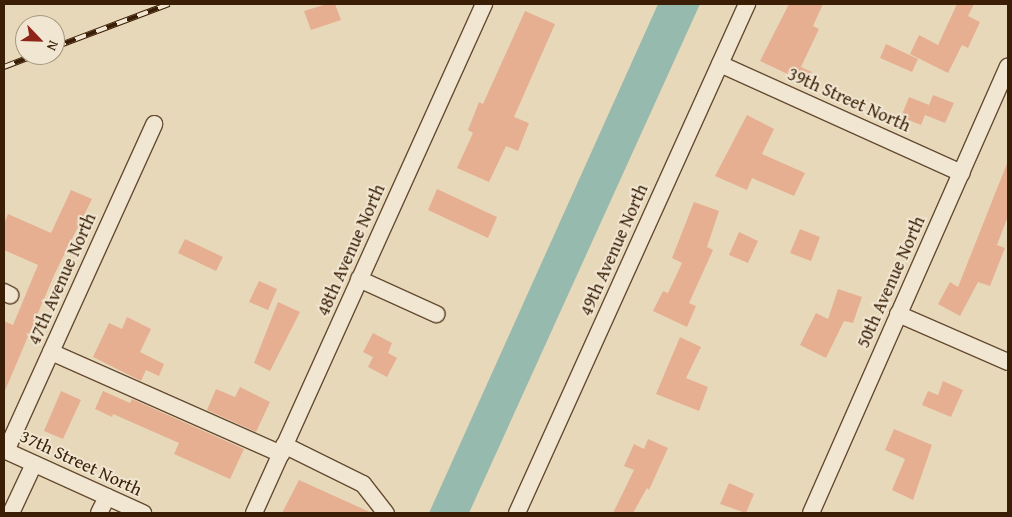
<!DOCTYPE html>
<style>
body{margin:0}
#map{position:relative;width:1012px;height:517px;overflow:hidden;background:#e8d8ba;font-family:"Gentium Book Plus",serif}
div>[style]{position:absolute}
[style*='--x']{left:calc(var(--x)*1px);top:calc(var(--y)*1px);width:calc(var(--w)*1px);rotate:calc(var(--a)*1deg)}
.water>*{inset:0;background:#97baae}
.building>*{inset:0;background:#e6af92}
.roads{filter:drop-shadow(1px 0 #664c32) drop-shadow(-1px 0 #664c32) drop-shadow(0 1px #664c32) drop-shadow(0 -1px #664c32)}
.minor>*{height:16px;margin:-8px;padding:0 8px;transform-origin:8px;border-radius:8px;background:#f0e6d2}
.rail>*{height:5.5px;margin-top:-2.75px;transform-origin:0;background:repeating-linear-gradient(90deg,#f0e6d2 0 11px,#3a1e05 0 22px);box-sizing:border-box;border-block:1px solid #3a1e05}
span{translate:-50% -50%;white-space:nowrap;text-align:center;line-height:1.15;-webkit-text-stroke:4px #f0e6d2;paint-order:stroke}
.street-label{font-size:18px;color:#3a1e05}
.frame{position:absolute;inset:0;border:5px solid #3a1e05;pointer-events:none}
.north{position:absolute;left:15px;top:15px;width:50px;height:50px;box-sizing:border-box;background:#f0e6d2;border:1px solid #a79680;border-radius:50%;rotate:114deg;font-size:14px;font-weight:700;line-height:20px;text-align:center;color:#3a1e05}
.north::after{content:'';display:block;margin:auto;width:18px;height:22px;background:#8f2418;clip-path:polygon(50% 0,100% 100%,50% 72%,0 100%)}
</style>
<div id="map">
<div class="water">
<i style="clip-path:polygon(658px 4px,700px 4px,469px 513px,429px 513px)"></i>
</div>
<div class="building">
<i style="clip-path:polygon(327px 4px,335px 4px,341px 20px,311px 30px,304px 11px)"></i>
<i style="clip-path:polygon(789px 4px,823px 4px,813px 26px,819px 29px,801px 67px,812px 72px,807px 83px,760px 61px)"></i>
<i style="clip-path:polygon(957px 4px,974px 4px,968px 16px,980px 22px,968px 48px,962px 45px,948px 73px,910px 54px,919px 35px,938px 45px)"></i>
<i style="clip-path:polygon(525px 11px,555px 24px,514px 117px,529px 123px,518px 151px,506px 146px,489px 182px,457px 168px,473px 133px,468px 130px,479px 102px,483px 104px)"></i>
<i style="clip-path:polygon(886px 44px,918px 59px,912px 72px,880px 58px)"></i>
<i style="clip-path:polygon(933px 95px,954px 103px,945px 123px,925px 115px)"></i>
<i style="clip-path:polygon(909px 97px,929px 105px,921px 125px,901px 117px)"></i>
<i style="clip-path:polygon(747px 115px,774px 129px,762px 154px,805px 173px,794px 196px,752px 178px,747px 190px,715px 176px)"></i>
<i style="clip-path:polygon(1008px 161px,1008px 216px,997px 245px,1005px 248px,990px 286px,978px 282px,960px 316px,938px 304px,950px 282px,958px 287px)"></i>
<i style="clip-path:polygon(437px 189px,497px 217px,488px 238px,428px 210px)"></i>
<i style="clip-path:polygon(71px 190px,92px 199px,55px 273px,4px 393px,4px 321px,13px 325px,38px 265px,4px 250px,4px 224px,8px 214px,51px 233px)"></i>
<i style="clip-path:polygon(694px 202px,719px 211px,707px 247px,713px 250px,689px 303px,696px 306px,687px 327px,653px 311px,663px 291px,668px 293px,682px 263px,672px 258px)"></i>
<i style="clip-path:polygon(800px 229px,820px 237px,811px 261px,790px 253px)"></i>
<i style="clip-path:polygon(739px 232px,758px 241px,748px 263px,729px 255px)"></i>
<i style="clip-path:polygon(185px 239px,223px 257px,216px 271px,178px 253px)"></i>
<i style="clip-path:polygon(259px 281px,277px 289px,268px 310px,249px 302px)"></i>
<i style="clip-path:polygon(838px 289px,862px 297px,853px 323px,844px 321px,826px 358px,800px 345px,816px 313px,828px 319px)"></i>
<i style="clip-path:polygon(278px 302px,300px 312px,270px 371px,254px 363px)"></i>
<i style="clip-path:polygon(127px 317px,151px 329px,140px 352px,164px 364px,159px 376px,146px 370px,141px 381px,93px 357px,109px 323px,122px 329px)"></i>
<i style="clip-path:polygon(373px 333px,392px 343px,388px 353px,397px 358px,387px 377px,368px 367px,373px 357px,363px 352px)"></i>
<i style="clip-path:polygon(680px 337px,701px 347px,686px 378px,708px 387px,699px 411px,656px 394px)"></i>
<i style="clip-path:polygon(943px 381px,963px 390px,951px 417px,922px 405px,928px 391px,938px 395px)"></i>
<i style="clip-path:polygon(240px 387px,270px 402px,256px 432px,207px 410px,216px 389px,235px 397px)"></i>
<i style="clip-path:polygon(61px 391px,81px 400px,63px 439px,44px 431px)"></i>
<i style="clip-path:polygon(103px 391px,130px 403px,132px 399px,244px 449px,230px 479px,174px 454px,179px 443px,113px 414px,112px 417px,95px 409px)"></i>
<i style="clip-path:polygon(894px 429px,932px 445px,913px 500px,892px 490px,905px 459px,885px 450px)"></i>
<i style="clip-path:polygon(648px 439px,668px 448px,649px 490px,647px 488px,633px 513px,613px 513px,634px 470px,624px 466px,634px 444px,644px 449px)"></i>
<i style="clip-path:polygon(299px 480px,372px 513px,282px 513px)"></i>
<i style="clip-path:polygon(729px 483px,754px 494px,746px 513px,720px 504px)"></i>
</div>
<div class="roads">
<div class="minor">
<i style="--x:720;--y:64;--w:265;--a:24.3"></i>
<i style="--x:359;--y:279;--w:85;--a:24.4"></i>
<i style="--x:4;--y:292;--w:7;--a:27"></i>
<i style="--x:898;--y:314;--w:120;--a:23.6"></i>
<i style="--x:51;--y:352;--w:252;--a:23.9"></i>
<i style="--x:284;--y:445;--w:88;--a:26.3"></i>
<i style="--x:363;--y:484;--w:37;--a:52"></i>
<i style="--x:4;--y:450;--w:153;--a:24.4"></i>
<i style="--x:6;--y:451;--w:359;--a:-65.6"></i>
<i style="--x:11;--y:513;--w:54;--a:-64.9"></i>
<i style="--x:99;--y:513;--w:18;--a:-63"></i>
<i style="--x:254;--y:513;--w:559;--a:-65.68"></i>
<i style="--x:517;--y:513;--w:559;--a:-65.68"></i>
<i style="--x:811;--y:513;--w:488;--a:-66.2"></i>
</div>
</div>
<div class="rail">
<i style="--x:55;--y:47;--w:122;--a:-20.7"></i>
<i style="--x:4;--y:67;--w:33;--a:-21"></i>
</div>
<div class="street-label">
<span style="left:849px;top:100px;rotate:24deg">39th Street North</span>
<span style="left:351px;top:250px;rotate:-66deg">48th Avenue North</span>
<span style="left:614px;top:250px;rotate:-66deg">49th Avenue North</span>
<span style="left:62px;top:279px;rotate:-66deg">47th Avenue North</span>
<span style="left:891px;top:282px;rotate:-66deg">50th Avenue North</span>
<span style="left:81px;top:463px;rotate:25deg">37th Street North</span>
</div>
<div class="frame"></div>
<div class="north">N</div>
</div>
